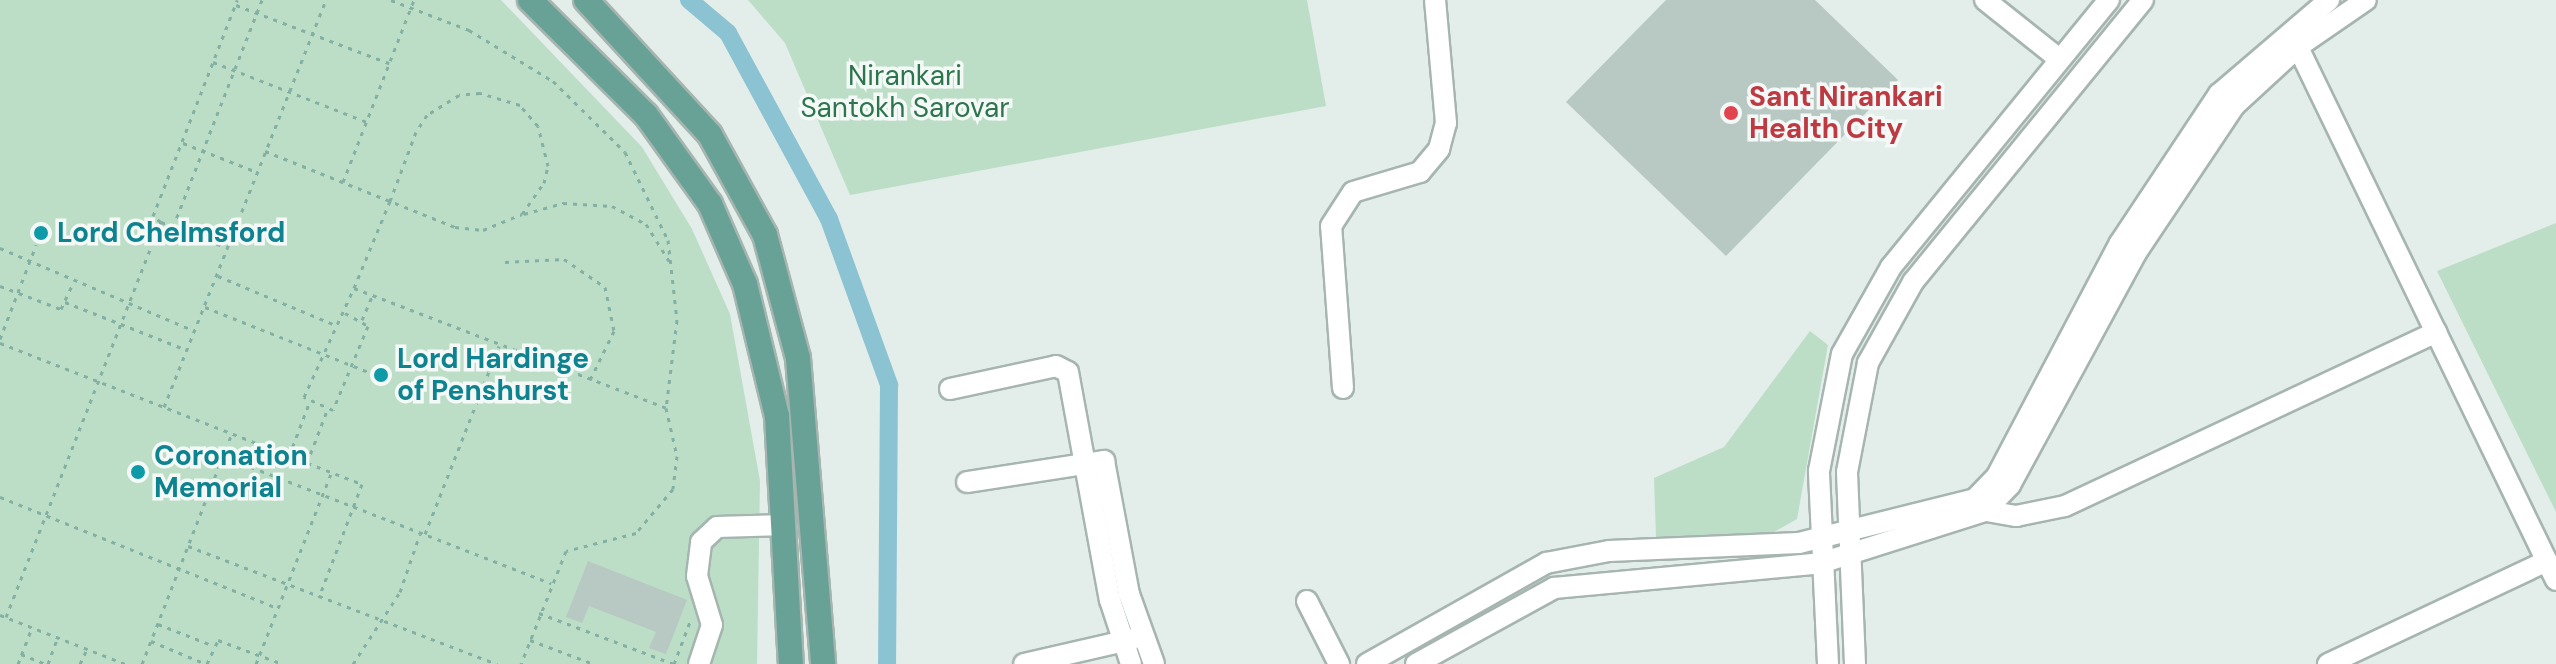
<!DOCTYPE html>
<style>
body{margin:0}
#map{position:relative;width:2556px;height:664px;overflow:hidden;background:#e3ede9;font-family:"DM Sans",sans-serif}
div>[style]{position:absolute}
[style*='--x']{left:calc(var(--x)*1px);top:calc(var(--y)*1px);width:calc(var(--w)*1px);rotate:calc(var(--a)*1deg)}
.green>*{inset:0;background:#bcdec7}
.canal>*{height:18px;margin:-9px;padding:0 9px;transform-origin:9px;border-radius:9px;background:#8bc3d2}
.building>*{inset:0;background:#b8c8c2}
.path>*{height:3px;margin-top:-1.5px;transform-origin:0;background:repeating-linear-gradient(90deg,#84b0a4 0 4px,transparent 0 10px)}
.roads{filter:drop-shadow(2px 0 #a6b5b0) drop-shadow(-2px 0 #a6b5b0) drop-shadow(0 2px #a6b5b0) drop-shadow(0 -2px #a6b5b0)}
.minor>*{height:20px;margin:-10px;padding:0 10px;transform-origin:10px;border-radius:10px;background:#fff}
.major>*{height:24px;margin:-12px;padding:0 12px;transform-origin:12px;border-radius:12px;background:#68a296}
.dots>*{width:22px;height:22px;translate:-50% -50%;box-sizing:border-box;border:4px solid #f4f9f7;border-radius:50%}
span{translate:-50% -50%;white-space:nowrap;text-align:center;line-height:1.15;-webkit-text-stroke:7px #f4f9f7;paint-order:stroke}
.park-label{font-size:28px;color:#2d754c}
.health-label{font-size:28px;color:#be3a42;font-weight:700}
.left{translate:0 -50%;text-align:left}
.culture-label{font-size:28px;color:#0d838f;font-weight:700}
</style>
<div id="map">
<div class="green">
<i style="clip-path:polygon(0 0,501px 0,642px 147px,692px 229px,730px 314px,760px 481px,757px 664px,0 664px)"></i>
<i style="clip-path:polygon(748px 0,1307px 0,1326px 106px,850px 195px,785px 43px)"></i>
<i style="clip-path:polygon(2556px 223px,2556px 512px,2437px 271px)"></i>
<i style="clip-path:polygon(1810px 331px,1828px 345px,1797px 519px,1774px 532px,1656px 537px,1654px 478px,1724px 447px)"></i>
</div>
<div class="canal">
<i style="--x:689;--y:0;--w:51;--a:40.2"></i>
<i style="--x:728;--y:33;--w:212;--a:61.5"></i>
<i style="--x:829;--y:219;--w:177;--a:70.1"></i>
<i style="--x:889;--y:385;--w:279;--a:90.4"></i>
</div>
<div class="building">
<i style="clip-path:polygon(1666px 0,1815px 0,1898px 80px,1726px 256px,1566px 102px)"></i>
<i style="clip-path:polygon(588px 561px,687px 600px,666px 654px,649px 648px,656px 632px,589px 606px,582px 623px,566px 617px)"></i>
</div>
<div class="path">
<i style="--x:391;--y:0;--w:84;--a:21"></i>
<i style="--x:469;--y:30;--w:98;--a:31.3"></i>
<i style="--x:553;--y:81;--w:101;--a:44.6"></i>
<i style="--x:625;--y:152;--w:98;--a:64"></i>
<i style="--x:668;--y:240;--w:81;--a:83.6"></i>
<i style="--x:677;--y:320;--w:89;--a:97.1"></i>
<i style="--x:666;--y:408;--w:49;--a:77.1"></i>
<i style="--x:677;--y:456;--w:33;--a:97"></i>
<i style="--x:673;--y:489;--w:57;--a:130.1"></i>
<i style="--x:636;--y:533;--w:72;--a:165.6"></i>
<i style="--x:566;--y:551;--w:122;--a:111.7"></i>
<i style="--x:236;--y:5;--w:164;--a:20.8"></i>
<i style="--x:213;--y:62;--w:165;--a:21.3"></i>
<i style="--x:183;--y:143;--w:79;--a:21.4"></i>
<i style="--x:265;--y:151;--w:205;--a:21.8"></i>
<i style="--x:455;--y:227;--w:28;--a:6"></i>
<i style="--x:483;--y:230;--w:42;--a:-22.3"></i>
<i style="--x:522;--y:214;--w:38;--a:-55"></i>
<i style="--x:544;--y:183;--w:17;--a:-77"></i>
<i style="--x:548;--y:166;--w:41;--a:-104"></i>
<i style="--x:538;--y:126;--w:28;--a:-131"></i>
<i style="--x:520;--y:105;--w:42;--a:-163.3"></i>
<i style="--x:480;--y:93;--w:21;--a:175"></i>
<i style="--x:459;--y:95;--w:38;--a:148"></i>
<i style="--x:427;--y:115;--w:20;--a:123"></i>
<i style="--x:416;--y:132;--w:74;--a:110.6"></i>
<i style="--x:390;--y:201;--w:94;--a:112.5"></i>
<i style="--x:343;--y:182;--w:195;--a:-68.7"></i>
<i style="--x:524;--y:214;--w:41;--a:-15.8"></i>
<i style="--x:563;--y:203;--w:49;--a:3.5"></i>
<i style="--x:612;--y:206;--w:38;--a:28"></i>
<i style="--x:646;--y:224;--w:47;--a:58"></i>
<i style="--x:161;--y:222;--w:10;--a:-143"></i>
<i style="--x:153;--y:216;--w:232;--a:-68.7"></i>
<i style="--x:173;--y:227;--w:244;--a:-68.6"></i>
<i style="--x:0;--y:248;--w:212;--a:23.1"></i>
<i style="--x:505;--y:262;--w:59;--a:-2.9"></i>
<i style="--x:564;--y:259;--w:50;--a:34.3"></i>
<i style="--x:605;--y:287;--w:45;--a:78.4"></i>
<i style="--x:614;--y:331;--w:55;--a:116.1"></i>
<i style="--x:218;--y:276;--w:125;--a:22.7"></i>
<i style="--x:0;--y:286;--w:65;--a:20.7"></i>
<i style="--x:61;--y:309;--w:29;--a:-65"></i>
<i style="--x:65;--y:302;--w:131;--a:21.5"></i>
<i style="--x:205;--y:307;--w:175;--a:21.7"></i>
<i style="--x:345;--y:313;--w:26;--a:29"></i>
<i style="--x:368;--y:326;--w:91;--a:112.6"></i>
<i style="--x:333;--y:410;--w:32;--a:-156"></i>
<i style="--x:304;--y:397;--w:120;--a:-65.4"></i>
<i style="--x:354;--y:288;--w:334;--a:21"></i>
<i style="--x:362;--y:320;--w:26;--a:-67"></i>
<i style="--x:0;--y:339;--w:101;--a:-69"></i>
<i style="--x:0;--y:343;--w:388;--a:21.3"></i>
<i style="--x:362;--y:484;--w:121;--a:110.8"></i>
<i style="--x:164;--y:407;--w:438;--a:-68.3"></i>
<i style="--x:223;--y:456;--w:352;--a:21.2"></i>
<i style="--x:289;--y:456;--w:59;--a:-69.1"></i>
<i style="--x:307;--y:463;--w:59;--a:-69.1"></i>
<i style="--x:0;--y:497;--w:299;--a:21.8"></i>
<i style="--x:425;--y:534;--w:202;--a:-68.5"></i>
<i style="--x:188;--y:546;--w:331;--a:20.9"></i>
<i style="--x:539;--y:613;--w:144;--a:20.7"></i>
<i style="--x:0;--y:615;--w:135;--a:21.3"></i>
<i style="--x:6;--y:617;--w:424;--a:-68.6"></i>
<i style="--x:161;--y:222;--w:72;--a:21.2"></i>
<i style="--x:158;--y:624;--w:60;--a:21.4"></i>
<i style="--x:530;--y:640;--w:68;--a:20.6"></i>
<i style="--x:151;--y:641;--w:60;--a:22.7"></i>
<i style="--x:21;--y:654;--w:27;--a:22"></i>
<i style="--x:18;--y:664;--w:40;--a:-69"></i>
<i style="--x:48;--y:664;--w:29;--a:-70"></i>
<i style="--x:80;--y:664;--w:17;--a:-65"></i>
<i style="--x:142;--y:664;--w:248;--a:-68.7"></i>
<i style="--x:207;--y:664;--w:26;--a:-65"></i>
<i style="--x:218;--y:640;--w:69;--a:20.3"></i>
<i style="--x:256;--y:664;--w:204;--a:-68.5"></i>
<i style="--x:353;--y:664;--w:86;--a:-56.9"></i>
<i style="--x:400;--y:592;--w:61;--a:-71"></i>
<i style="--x:674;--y:664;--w:48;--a:-69.3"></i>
</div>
<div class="roads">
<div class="minor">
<i style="--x:1985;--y:0;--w:93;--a:38.5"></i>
<i style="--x:2293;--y:37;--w:603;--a:64.16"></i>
<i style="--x:1343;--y:388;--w:162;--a:-94.2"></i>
<i style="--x:1331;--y:226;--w:40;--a:-57.1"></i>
<i style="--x:1353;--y:192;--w:70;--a:-16.6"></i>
<i style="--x:1420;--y:172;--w:30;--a:-50"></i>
<i style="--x:1439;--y:149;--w:27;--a:-75"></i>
<i style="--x:1446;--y:123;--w:123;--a:-95.1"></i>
<i style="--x:950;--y:389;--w:108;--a:-12.2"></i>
<i style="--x:1056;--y:366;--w:13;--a:27"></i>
<i style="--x:1068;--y:372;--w:232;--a:79.6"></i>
<i style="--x:1110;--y:600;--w:67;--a:71.8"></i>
<i style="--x:967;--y:482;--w:139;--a:-8.7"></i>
<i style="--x:1104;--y:461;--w:135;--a:79.4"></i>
<i style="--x:1129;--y:594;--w:74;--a:70.3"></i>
<i style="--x:1975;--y:509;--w:42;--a:9.7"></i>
<i style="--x:2016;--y:516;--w:50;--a:-11.5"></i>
<i style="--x:2065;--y:506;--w:410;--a:-25.1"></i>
<i style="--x:1307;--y:601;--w:71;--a:63.1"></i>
<i style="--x:699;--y:664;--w:41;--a:-71.6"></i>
<i style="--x:712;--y:625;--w:51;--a:-107"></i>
<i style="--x:697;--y:576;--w:34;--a:-83"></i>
<i style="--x:701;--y:542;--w:22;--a:-43"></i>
<i style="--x:717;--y:527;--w:68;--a:-1.7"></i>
<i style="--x:1024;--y:664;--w:112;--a:-12.9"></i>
<i style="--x:1367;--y:664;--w:206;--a:-29.4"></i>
<i style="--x:1546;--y:563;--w:64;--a:-10.8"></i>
<i style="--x:1609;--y:551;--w:190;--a:-2.4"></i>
<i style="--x:1799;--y:543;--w:181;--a:-14"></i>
<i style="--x:1975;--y:499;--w:32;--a:-46"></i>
<i style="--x:1997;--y:476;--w:263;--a:-62.2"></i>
<i style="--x:2120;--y:243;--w:179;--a:-56.4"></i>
<i style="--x:2219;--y:94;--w:145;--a:-40.5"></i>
<i style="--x:1416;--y:664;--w:158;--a:-28.8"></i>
<i style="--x:1554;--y:588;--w:268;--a:-5.3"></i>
<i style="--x:1821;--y:563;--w:172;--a:-17.6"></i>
<i style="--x:1985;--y:511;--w:36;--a:-46"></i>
<i style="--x:2010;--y:485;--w:264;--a:-61.5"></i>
<i style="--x:2136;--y:253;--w:177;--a:-56.3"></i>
<i style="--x:2234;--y:106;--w:88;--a:-42.7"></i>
<i style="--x:2299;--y:46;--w:81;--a:-34.5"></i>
<i style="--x:1828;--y:664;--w:193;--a:-92.7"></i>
<i style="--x:1819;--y:471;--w:119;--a:-78.9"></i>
<i style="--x:1842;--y:354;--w:100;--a:-60.6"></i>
<i style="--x:1891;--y:267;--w:345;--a:-50.8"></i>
<i style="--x:1855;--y:664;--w:192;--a:-92.4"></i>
<i style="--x:1847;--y:472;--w:111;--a:-79.1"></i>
<i style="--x:1868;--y:363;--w:93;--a:-60.9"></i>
<i style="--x:1913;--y:282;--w:364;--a:-50.8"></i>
<i style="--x:2328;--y:664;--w:242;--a:-25.2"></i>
</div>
<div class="major">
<i style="--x:530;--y:0;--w:163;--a:44.8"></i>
<i style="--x:646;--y:115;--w:110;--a:54.3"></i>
<i style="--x:710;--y:204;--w:87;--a:66.4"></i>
<i style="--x:745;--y:284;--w:136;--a:76.4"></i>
<i style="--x:777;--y:416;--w:248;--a:86.8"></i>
<i style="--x:586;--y:0;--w:183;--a:47.4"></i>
<i style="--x:710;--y:135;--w:114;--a:61.2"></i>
<i style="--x:765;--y:235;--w:127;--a:75"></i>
<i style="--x:798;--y:358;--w:307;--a:85.3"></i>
</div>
</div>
<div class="dots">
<i style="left:1731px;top:113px;background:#e0444e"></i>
<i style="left:41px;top:233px;background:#0f9aa8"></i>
<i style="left:381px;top:375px;background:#0f9aa8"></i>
<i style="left:138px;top:472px;background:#0f9aa8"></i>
</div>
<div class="park-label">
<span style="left:905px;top:92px">Nirankari<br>Santokh Sarovar</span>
</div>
<div class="health-label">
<span class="left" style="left:1749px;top:113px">Sant Nirankari<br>Health City</span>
</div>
<div class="culture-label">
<span class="left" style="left:57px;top:233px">Lord Chelmsford</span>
<span class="left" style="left:397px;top:375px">Lord Hardinge<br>of Penshurst</span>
<span class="left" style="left:154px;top:472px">Coronation<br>Memorial</span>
</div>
</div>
